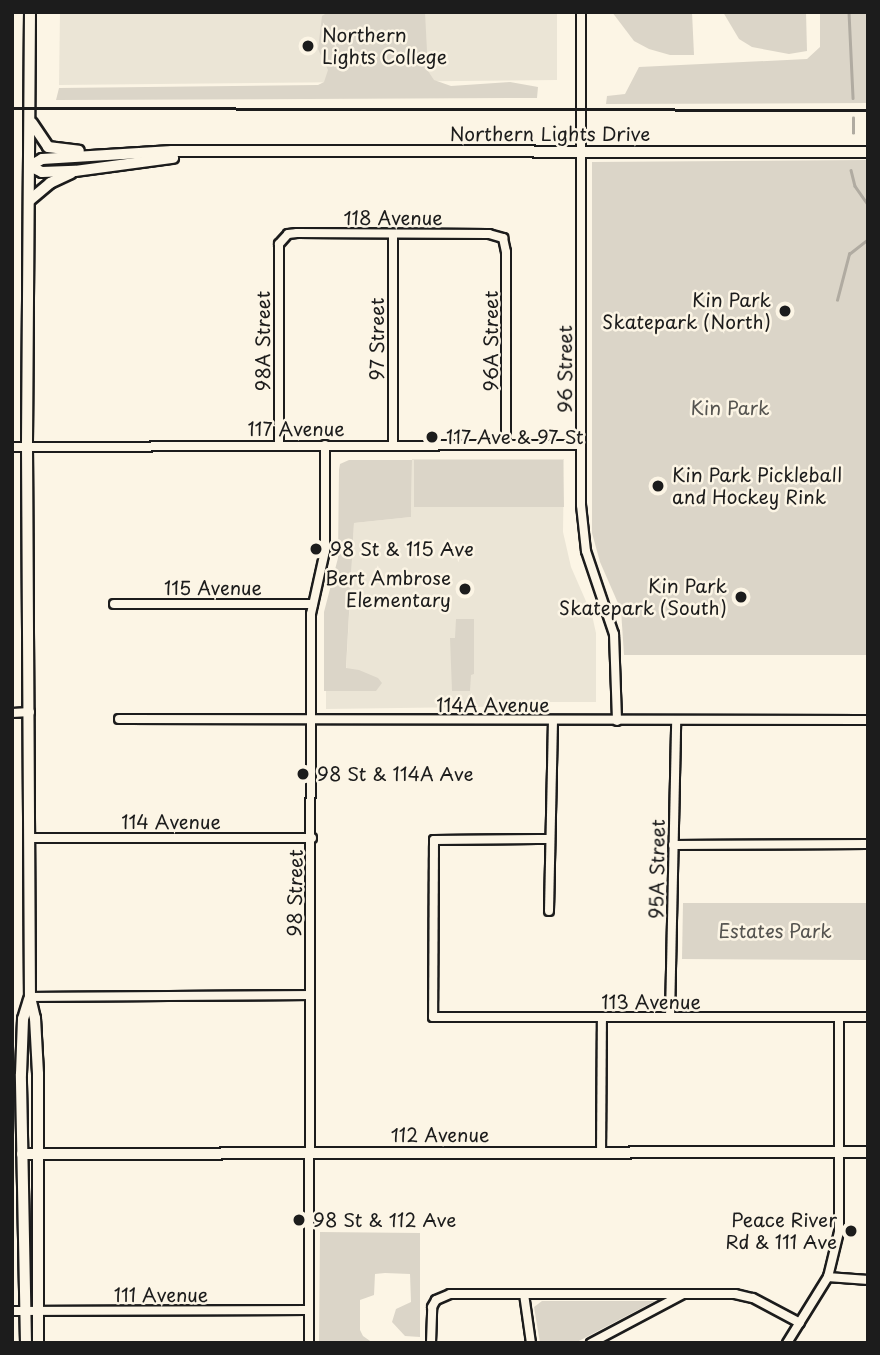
<!DOCTYPE html>
<style>
body{margin:0}
#map{position:relative;width:880px;height:1355px;overflow:hidden;background:#fcf5e5;font-family:"Playpen Sans",sans-serif}
div>[style]{position:absolute}
[style*='--x']{left:calc(var(--x)*1px);top:calc(var(--y)*1px);width:calc(var(--w)*1px);rotate:calc(var(--a)*1deg)}
.built>*{inset:0;background:#ebe5d6}
.green>*{inset:0;background:#dbd5c8}
.stream>*{height:2.5px;margin:-1.25px;padding:0 1.25px;transform-origin:1.25px;border-radius:1.25px;background:#b0aba1}
.roads{filter:drop-shadow(2px 0 #1c1c1c) drop-shadow(-2px 0 #1c1c1c) drop-shadow(0 2px #1c1c1c) drop-shadow(0 -2px #1c1c1c)}
.street>*{height:8px;margin:-4px;padding:0 4px;transform-origin:4px;border-radius:4px;background:#fcf5e5}
.secondary>*{height:10px;margin:-5px;padding:0 5px;transform-origin:5px;border-radius:5px;background:#fcf5e5}
.rail>*{height:2.5px;margin:-1.25px;padding:0 1.25px;transform-origin:1.25px;border-radius:1.25px;background:#1c1c1c}
.dots>*{width:19px;height:19px;translate:-50% -50%;box-sizing:border-box;border:4px solid #fcf5e5;border-radius:50%}
span{translate:-50% -50%;white-space:nowrap;text-align:center;line-height:1.15;-webkit-text-stroke:5px #fcf5e5;paint-order:stroke}
.poi-label{font-size:19px;color:#1c1c1c}
.left{translate:0 -50%;text-align:left}
.right{translate:-100% -50%;text-align:right}
.street-label{font-size:19px;color:#1c1c1c}
.park-label{font-size:19px;color:#555450}
.frame{position:absolute;inset:0;border:14px solid #1c1c1c;pointer-events:none}
</style>
<div id="map">
<div class="built">
<i style="clip-path:polygon(60px 12px,557px 12px,557px 80px,59px 85px)"></i>
<i style="clip-path:polygon(412px 459px,564px 459px,563px 532px,571px 567px,592px 615px,596px 633px,596px 702px,549px 702px,540px 706px,326px 709px,326px 691px,345px 690px,354px 523px,411px 517px)"></i>
</div>
<div class="green">
<i style="clip-path:polygon(328px 12px,425px 12px,428px 71px,434px 80px,451px 86px,510px 82px,538px 87px,537px 98px,56px 100px,59px 88px,318px 85px,324px 82px,328px 70px,318px 49px,322px 16px)"></i>
<i style="clip-path:polygon(612px 12px,692px 12px,694px 55px,670px 55px,649px 49px,634px 41px)"></i>
<i style="clip-path:polygon(723px 12px,806px 12px,807px 51px,789px 54px,752px 47px,739px 39px)"></i>
<i style="clip-path:polygon(820px 12px,868px 12px,868px 103px,606px 104px,607px 96px,625px 94px,639px 67px,807px 59px,820px 47px)"></i>
<i style="clip-path:polygon(868px 160px,868px 655px,624px 655px,621px 610px,600px 562px,592px 533px,592px 162px)"></i>
<i style="clip-path:polygon(349px 460px,412px 460px,411px 517px,354px 523px,346px 668px,359px 670px,378px 678px,382px 683px,376px 691px,324px 691px,324px 612px,338px 558px,339px 470px,340px 464px)"></i>
<i style="clip-path:polygon(414px 460px,563px 460px,564px 507px,414px 507px)"></i>
<i style="clip-path:polygon(456px 619px,474px 619px,474px 674px,471px 675px,470px 691px,452px 691px,450px 638px,455px 638px)"></i>
<i style="clip-path:polygon(683px 903px,868px 903px,868px 960px,682px 959px)"></i>
<i style="clip-path:polygon(320px 1232px,420px 1233px,420px 1337px,405px 1336px,392px 1322px,396px 1309px,411px 1302px,410px 1274px,385px 1273px,375px 1274px,374px 1295px,360px 1300px,360px 1330px,363px 1336px,373px 1343px,319px 1343px)"></i>
<i style="clip-path:polygon(542px 1301px,655px 1301px,575px 1343px,540px 1343px,534px 1307px)"></i>
</div>
<div class="stream">
<i style="--x:849;--y:12;--w:86;--a:87.3"></i>
<i style="--x:853;--y:133;--w:15;--a:-90"></i>
<i style="--x:851;--y:170;--w:16;--a:76"></i>
<i style="--x:855;--y:186;--w:21;--a:55"></i>
<i style="--x:837;--y:300;--w:48;--a:-75.4"></i>
<i style="--x:849;--y:254;--w:24;--a:-38"></i>
</div>
<div class="roads">
<div class="street">
<i style="--x:581;--y:12;--w:493;--a:90"></i>
<i style="--x:581;--y:505;--w:46;--a:83.8"></i>
<i style="--x:586;--y:551;--w:88;--a:71.4"></i>
<i style="--x:614;--y:634;--w:87;--a:88"></i>
<i style="--x:393;--y:234;--w:211;--a:90"></i>
<i style="--x:279;--y:445;--w:201;--a:-90"></i>
<i style="--x:279;--y:244;--w:13;--a:-48"></i>
<i style="--x:288;--y:234;--w:9;--a:-6"></i>
<i style="--x:297;--y:233;--w:192;--a:0.3"></i>
<i style="--x:489;--y:234;--w:15;--a:16"></i>
<i style="--x:503;--y:238;--w:14;--a:78"></i>
<i style="--x:506;--y:252;--w:193;--a:90"></i>
<i style="--x:12;--y:447;--w:569;--a:-0.2"></i>
<i style="--x:114;--y:604;--w:199;--a:0"></i>
<i style="--x:12;--y:713;--w:18;--a:-3"></i>
<i style="--x:119;--y:719;--w:749;--a:0.08"></i>
<i style="--x:30;--y:838;--w:282;--a:0"></i>
<i style="--x:550;--y:839;--w:116;--a:179.5"></i>
<i style="--x:434;--y:840;--w:177;--a:90.3"></i>
<i style="--x:433;--y:1017;--w:435;--a:0"></i>
<i style="--x:673;--y:845;--w:195;--a:-0.3"></i>
<i style="--x:549;--y:911;--w:190;--a:-88.8"></i>
<i style="--x:30;--y:997;--w:278;--a:-0.4"></i>
<i style="--x:670;--y:1017;--w:296;--a:-88.8"></i>
<i style="--x:601;--y:1153;--w:135;--a:-89.6"></i>
<i style="--x:828;--y:1277;--w:40;--a:4.3"></i>
<i style="--x:524;--y:1294;--w:49;--a:81.9"></i>
<i style="--x:12;--y:1311;--w:297;--a:-0.2"></i>
<i style="--x:309;--y:1343;--w:729;--a:-89.84"></i>
<i style="--x:311;--y:614;--w:65;--a:-77.5"></i>
<i style="--x:325;--y:551;--w:106;--a:-90"></i>
<i style="--x:431;--y:1343;--w:36;--a:-88"></i>
<i style="--x:432;--y:1307;--w:8;--a:-60"></i>
<i style="--x:436;--y:1300;--w:15;--a:-23"></i>
<i style="--x:450;--y:1294;--w:285;--a:0"></i>
<i style="--x:735;--y:1294;--w:18;--a:13"></i>
<i style="--x:753;--y:1298;--w:53;--a:28"></i>
<i style="--x:591;--y:1343;--w:104;--a:-28"></i>
<i style="--x:787;--y:1343;--w:78;--a:-58.2"></i>
<i style="--x:828;--y:1277;--w:46;--a:-76.3"></i>
<i style="--x:839;--y:1232;--w:215;--a:-90"></i>
</div>
<div class="secondary">
<i style="--x:30;--y:12;--w:434;--a:90.4"></i>
<i style="--x:27;--y:446;--w:551;--a:89.69"></i>
<i style="--x:30;--y:997;--w:22;--a:77"></i>
<i style="--x:35;--y:1018;--w:56;--a:86.9"></i>
<i style="--x:38;--y:1074;--w:269;--a:90"></i>
<i style="--x:32;--y:123;--w:29;--a:56"></i>
<i style="--x:48;--y:147;--w:31;--a:7"></i>
<i style="--x:30;--y:166;--w:14;--a:-30"></i>
<i style="--x:42;--y:159;--w:130;--a:-3.5"></i>
<i style="--x:172;--y:151;--w:696;--a:0.08"></i>
<i style="--x:30;--y:166;--w:13;--a:27"></i>
<i style="--x:42;--y:172;--w:33;--a:-2"></i>
<i style="--x:75;--y:171;--w:99;--a:-7.6"></i>
<i style="--x:30;--y:200;--w:26;--a:-40"></i>
<i style="--x:50;--y:183;--w:23;--a:-25"></i>
<i style="--x:22;--y:1154;--w:846;--a:-0.14"></i>
<i style="--x:26;--y:1343;--w:269;--a:-91.1"></i>
<i style="--x:21;--y:1074;--w:55;--a:-87.9"></i>
<i style="--x:23;--y:1019;--w:21;--a:-73"></i>
</div>
</div>
<div class="rail">
<i style="--x:12;--y:108;--w:856;--a:0.13"></i>
</div>
<div class="dots">
<i style="left:308px;top:46px;background:#1c1c1c"></i>
<i style="left:785px;top:311px;background:#1c1c1c"></i>
<i style="left:432px;top:437px;background:#1c1c1c"></i>
<i style="left:658px;top:486px;background:#1c1c1c"></i>
<i style="left:316px;top:549px;background:#1c1c1c"></i>
<i style="left:465px;top:589px;background:#1c1c1c"></i>
<i style="left:741px;top:597px;background:#1c1c1c"></i>
<i style="left:303px;top:774px;background:#1c1c1c"></i>
<i style="left:299px;top:1220px;background:#1c1c1c"></i>
<i style="left:851px;top:1231px;background:#1c1c1c"></i>
</div>
<div class="poi-label">
<span class="left" style="left:322px;top:46px">Northern<br>Lights College</span>
<span class="right" style="left:771px;top:311px">Kin Park<br>Skatepark (North)</span>
<span class="left" style="left:446px;top:437px">117 Ave &amp; 97 St</span>
<span class="left" style="left:672px;top:486px">Kin Park Pickleball<br>and Hockey Rink</span>
<span class="left" style="left:330px;top:549px">98 St &amp; 115 Ave</span>
<span class="right" style="left:451px;top:589px">Bert Ambrose<br>Elementary</span>
<span class="right" style="left:727px;top:597px">Kin Park<br>Skatepark (South)</span>
<span class="left" style="left:317px;top:774px">98 St &amp; 114A Ave</span>
<span class="left" style="left:313px;top:1220px">98 St &amp; 112 Ave</span>
<span class="right" style="left:837px;top:1231px">Peace River<br>Rd &amp; 111 Ave</span>
</div>
<div class="street-label">
<span style="left:550px;top:134px">Northern Lights Drive</span>
<span style="left:393px;top:218px">118 Avenue</span>
<span style="left:377px;top:339px;rotate:-90deg">97 Street</span>
<span style="left:263px;top:341px;rotate:-90deg">98A Street</span>
<span style="left:491px;top:341px;rotate:-90deg">96A Street</span>
<span style="left:565px;top:369px;rotate:-90deg">96 Street</span>
<span style="left:296px;top:429px">117 Avenue</span>
<span style="left:213px;top:588px">115 Avenue</span>
<span style="left:493px;top:705px">114A Avenue</span>
<span style="left:171px;top:822px">114 Avenue</span>
<span style="left:657px;top:869px;rotate:-89deg">95A Street</span>
<span style="left:295px;top:893px;rotate:-89deg">98 Street</span>
<span style="left:651px;top:1002px">113 Avenue</span>
<span style="left:440px;top:1135px">112 Avenue</span>
<span style="left:161px;top:1295px">111 Avenue</span>
</div>
<div class="park-label">
<span style="left:730px;top:408px">Kin Park</span>
<span style="left:775px;top:931px">Estates Park</span>
</div>
<div class="frame"></div>
</div>
